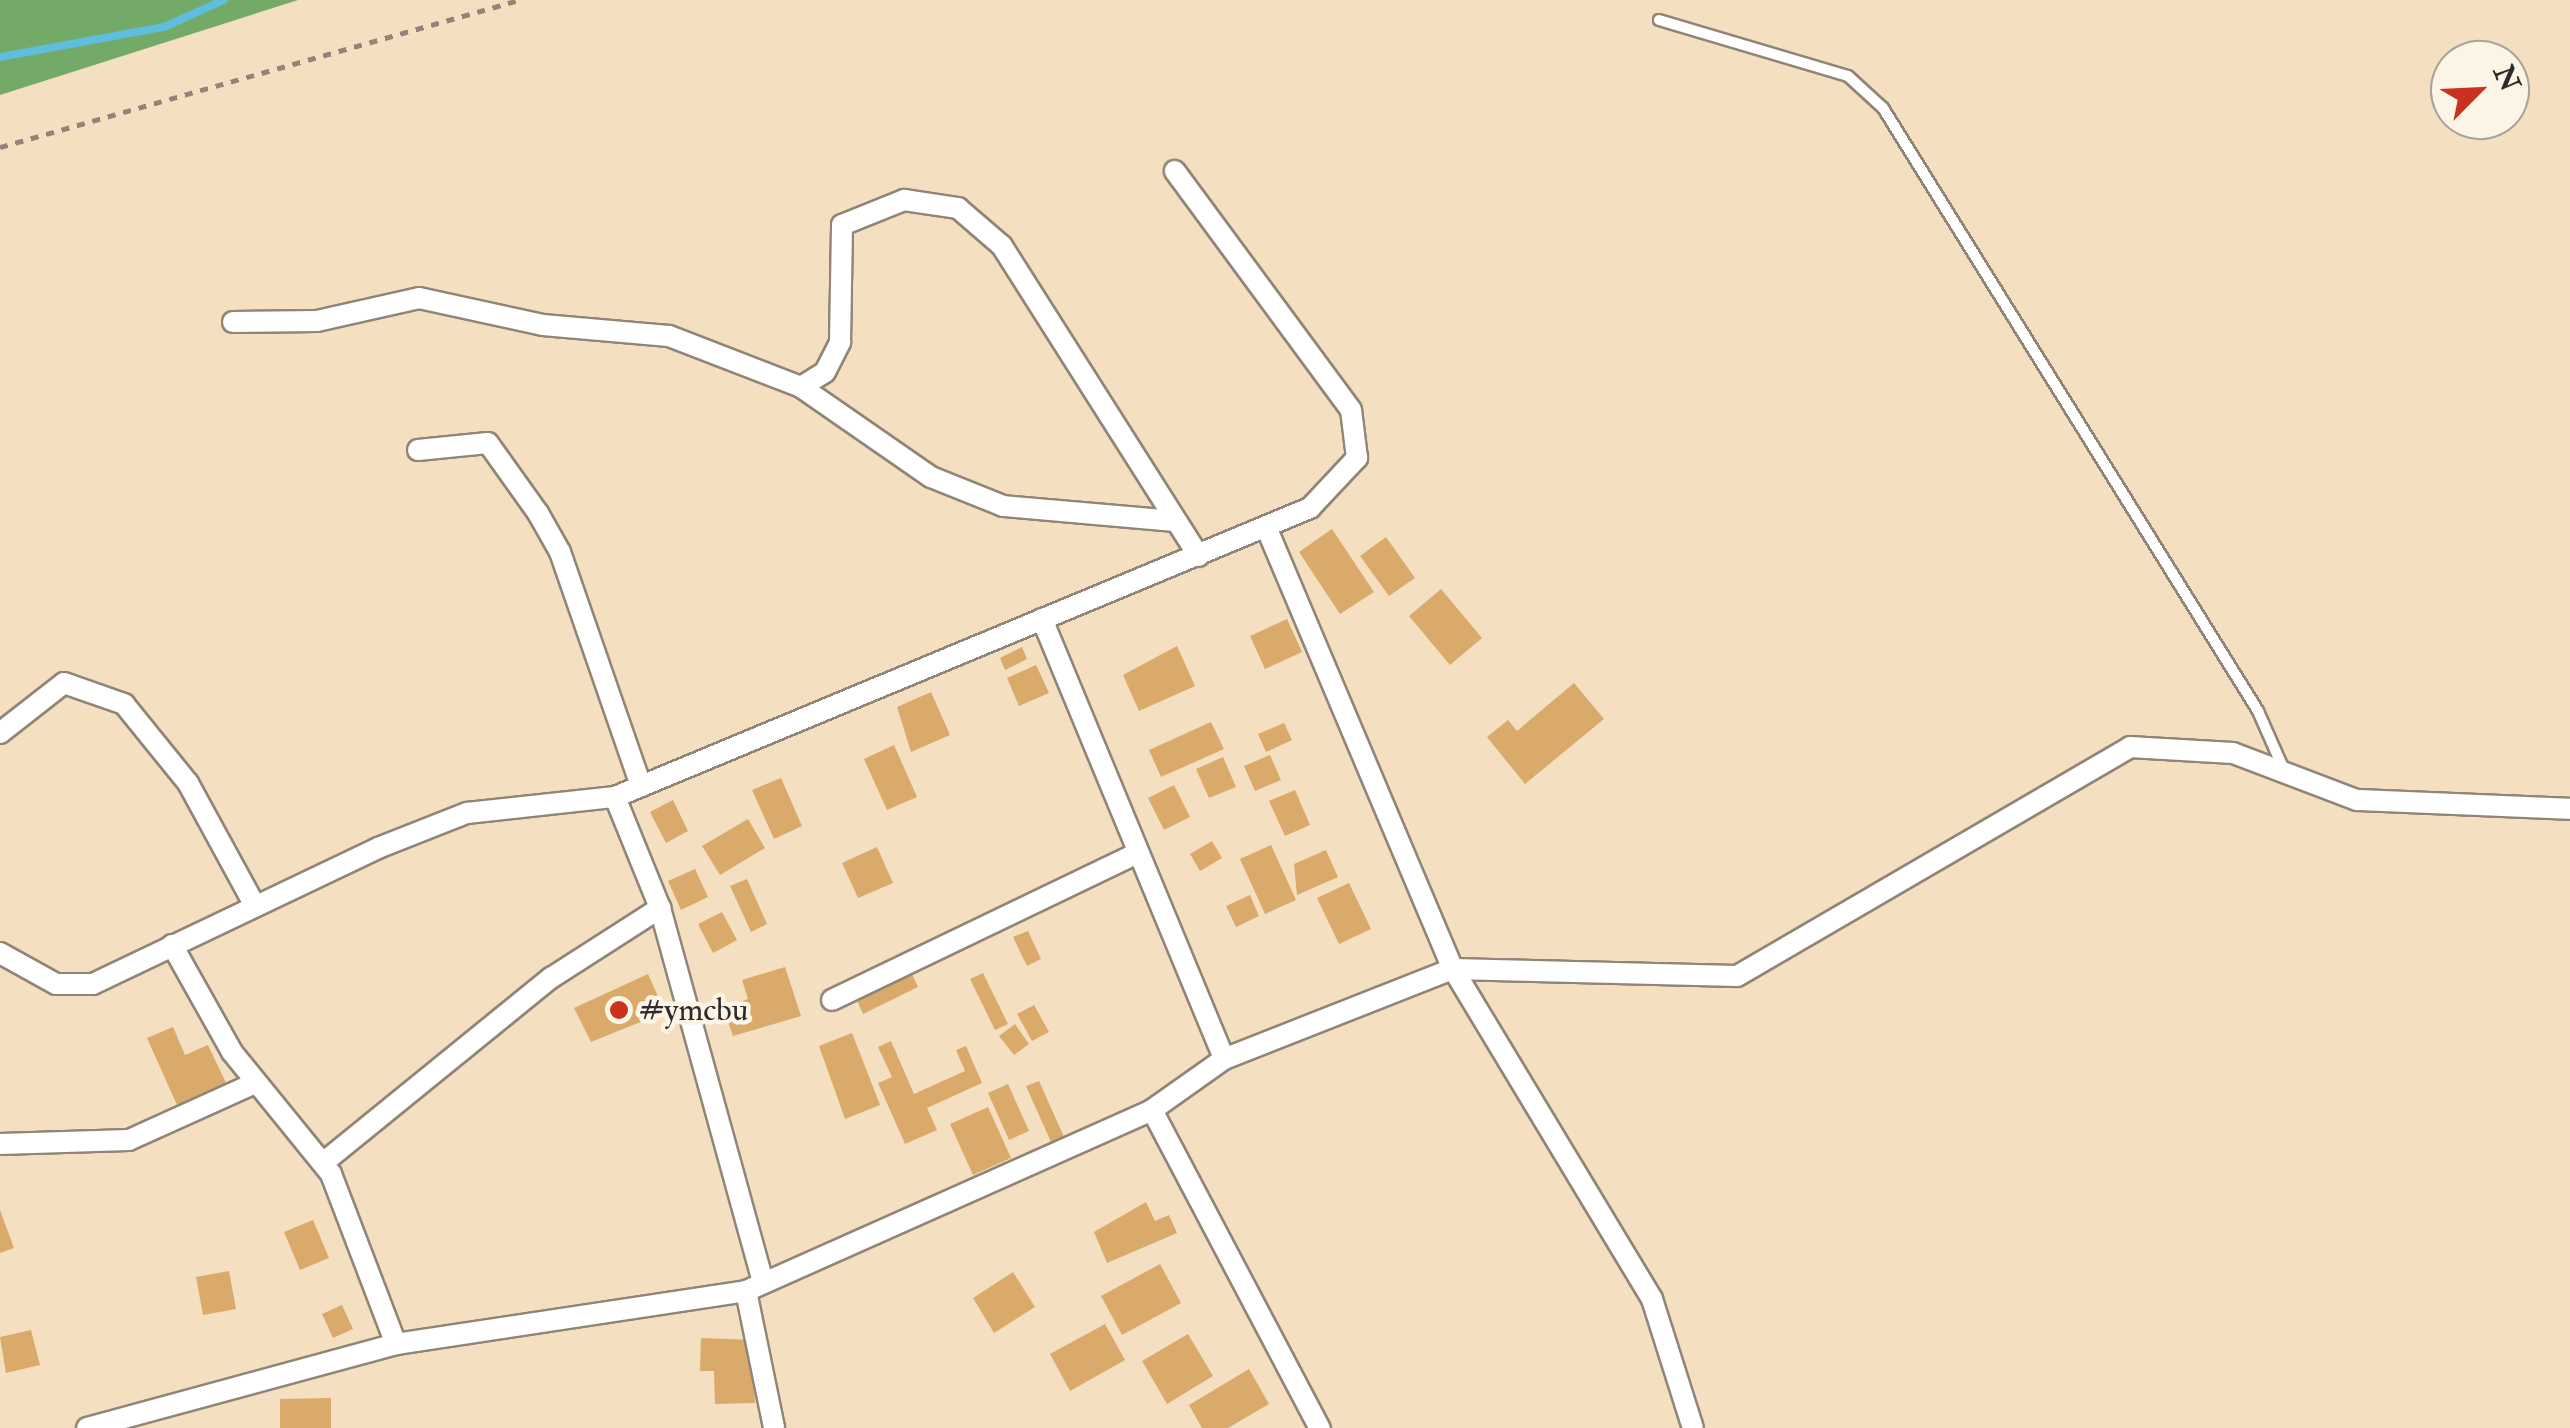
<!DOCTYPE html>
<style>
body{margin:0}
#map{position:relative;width:2570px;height:1428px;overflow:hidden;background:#f4dfc1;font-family:"IM FELL Double Pica",serif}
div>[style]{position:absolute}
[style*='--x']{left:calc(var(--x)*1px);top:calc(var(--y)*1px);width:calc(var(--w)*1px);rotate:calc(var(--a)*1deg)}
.forest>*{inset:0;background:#73aa67}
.stream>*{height:8px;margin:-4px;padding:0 4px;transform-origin:4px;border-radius:4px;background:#5ebedc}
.building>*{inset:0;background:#daaa6b}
.path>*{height:5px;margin-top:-2.5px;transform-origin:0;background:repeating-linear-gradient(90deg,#908576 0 8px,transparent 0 16px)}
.roads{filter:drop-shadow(2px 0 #908576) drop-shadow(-2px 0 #908576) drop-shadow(0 2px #908576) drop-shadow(0 -2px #908576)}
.service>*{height:10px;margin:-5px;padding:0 5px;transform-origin:5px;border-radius:5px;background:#fff}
.minor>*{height:20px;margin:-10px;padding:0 10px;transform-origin:10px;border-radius:10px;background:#fff}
.dots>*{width:28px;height:28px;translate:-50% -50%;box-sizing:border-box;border:5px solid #fcf5e5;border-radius:50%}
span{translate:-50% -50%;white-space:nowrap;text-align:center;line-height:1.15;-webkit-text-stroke:9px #fcf5e5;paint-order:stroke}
.poi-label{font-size:32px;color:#2b2b2b}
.left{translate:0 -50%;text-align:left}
.north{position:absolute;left:2430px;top:40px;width:100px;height:100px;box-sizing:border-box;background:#fcf5e5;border:2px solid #a8a49b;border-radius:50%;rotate:66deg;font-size:28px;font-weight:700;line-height:40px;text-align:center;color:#2b2b2b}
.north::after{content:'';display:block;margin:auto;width:35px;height:45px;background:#c8321e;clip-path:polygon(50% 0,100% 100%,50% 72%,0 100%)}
</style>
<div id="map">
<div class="forest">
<i style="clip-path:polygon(0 0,298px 0,0 95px)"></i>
</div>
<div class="stream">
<i style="--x:0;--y:57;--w:167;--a:-10.4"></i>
<i style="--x:164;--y:27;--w:66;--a:-24.2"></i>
</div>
<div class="building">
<i style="clip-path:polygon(1332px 529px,1374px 592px,1340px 614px,1299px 552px)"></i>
<i style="clip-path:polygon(1386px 537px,1415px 578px,1389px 596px,1360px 556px)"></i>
<i style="clip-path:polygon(1441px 589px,1482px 638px,1450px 665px,1409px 616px)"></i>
<i style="clip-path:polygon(1287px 619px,1302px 652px,1265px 669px,1250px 636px)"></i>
<i style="clip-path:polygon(1177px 646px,1195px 686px,1139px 711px,1123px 675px)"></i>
<i style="clip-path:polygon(1022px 647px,1027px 659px,1005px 670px,1000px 658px)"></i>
<i style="clip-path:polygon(1036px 665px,1049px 693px,1019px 706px,1007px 678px)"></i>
<i style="clip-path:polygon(1574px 683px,1604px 719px,1525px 784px,1487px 737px,1508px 720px,1517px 731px)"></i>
<i style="clip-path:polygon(931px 692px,950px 735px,911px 752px,897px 707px)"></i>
<i style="clip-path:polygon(1211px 722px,1224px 749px,1161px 777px,1149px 750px)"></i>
<i style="clip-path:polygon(1284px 723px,1292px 740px,1266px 752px,1258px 734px)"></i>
<i style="clip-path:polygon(894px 745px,917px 797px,887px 810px,864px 759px)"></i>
<i style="clip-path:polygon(1270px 755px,1281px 780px,1255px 791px,1244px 766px)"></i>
<i style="clip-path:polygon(1223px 757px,1236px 787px,1209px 798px,1196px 769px)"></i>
<i style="clip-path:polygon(781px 778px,802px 826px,774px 839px,752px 790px)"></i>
<i style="clip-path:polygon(1174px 785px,1190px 817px,1164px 830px,1148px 798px)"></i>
<i style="clip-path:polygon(1295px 790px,1310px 825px,1285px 836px,1269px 801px)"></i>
<i style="clip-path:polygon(673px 800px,688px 831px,666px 843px,650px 812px)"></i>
<i style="clip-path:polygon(748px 819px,765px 848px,720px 875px,702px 846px)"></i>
<i style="clip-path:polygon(1212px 841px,1222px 858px,1200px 871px,1190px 854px)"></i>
<i style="clip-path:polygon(1271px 845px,1296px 900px,1265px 914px,1240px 859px)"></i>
<i style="clip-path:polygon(877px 847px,893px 883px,858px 898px,842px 863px)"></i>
<i style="clip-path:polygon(1326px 850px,1338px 877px,1297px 895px,1294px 864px)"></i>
<i style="clip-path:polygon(695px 869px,708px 897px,681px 910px,668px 881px)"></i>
<i style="clip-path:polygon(747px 879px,767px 924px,751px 932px,730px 886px)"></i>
<i style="clip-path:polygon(1349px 883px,1371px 929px,1339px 944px,1317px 898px)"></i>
<i style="clip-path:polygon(1250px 895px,1259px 916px,1236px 927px,1226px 906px)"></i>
<i style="clip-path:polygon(722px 912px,737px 940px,713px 953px,698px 924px)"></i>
<i style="clip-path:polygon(1028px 931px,1041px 959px,1027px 966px,1013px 937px)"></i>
<i style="clip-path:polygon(785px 967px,801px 1016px,733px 1036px,723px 1008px,748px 999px,742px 980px)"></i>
<i style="clip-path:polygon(911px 972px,918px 987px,863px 1014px,856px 998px)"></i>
<i style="clip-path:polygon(983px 973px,1008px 1024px,995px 1030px,970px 979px)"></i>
<i style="clip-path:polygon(648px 974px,665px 1012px,591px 1042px,574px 1008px)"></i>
<i style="clip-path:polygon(1034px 1005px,1049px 1032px,1032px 1041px,1017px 1014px)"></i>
<i style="clip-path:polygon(1015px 1024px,1029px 1044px,1014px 1055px,999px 1036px)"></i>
<i style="clip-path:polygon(173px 1027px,185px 1055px,208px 1045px,226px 1083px,177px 1105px,147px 1038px)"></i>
<i style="clip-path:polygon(852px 1033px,880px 1105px,845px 1119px,819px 1046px)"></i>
<i style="clip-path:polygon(891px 1041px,914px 1094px,965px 1071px,956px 1050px,966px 1046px,982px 1083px,927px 1108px,937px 1130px,905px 1144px,878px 1083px,892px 1077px,878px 1047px)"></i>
<i style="clip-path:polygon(1039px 1081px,1064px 1137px,1051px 1142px,1026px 1086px)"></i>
<i style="clip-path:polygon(1008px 1084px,1029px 1131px,1009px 1140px,988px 1093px)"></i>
<i style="clip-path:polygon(988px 1107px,1011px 1158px,973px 1175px,950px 1124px)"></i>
<i style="clip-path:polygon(1146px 1202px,1155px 1221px,1169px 1215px,1177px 1233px,1107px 1263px,1094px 1232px)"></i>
<i style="clip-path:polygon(0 1210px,14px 1248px,0 1253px)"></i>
<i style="clip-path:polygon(313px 1220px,329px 1258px,300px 1270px,284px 1232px)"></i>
<i style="clip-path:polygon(1160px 1264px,1181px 1303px,1122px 1335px,1101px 1296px)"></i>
<i style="clip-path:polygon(229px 1271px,236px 1309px,203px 1315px,196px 1277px)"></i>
<i style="clip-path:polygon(1013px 1272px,1035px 1307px,994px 1333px,973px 1298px)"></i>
<i style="clip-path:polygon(342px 1305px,353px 1329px,333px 1338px,322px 1314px)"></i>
<i style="clip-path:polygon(1105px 1324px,1125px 1360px,1070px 1391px,1050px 1354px)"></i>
<i style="clip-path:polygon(31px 1330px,40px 1365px,6px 1373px,0 1337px)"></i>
<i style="clip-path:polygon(1188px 1334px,1213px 1376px,1167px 1404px,1142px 1361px)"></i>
<i style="clip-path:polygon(701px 1338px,752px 1340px,755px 1403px,715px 1404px,714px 1371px,700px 1371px)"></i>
<i style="clip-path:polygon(1249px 1369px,1269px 1404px,1228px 1428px,1202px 1428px,1189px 1405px)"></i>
<i style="clip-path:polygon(331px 1398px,331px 1428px,280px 1428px,280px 1399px)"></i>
</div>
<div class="path">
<i style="--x:0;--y:147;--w:539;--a:-15.81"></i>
</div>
<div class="roads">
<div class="service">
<i style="--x:1659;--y:20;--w:197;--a:16.5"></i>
<i style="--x:1848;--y:76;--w:47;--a:42.4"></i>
<i style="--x:1883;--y:108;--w:710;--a:58.12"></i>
<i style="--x:2258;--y:711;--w:64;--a:66.2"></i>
</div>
<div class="minor">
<i style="--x:233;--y:322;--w:84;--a:-0.7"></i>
<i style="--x:317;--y:321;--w:105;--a:-12.7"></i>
<i style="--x:419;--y:298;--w:127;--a:12.3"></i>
<i style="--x:543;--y:325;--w:126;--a:5"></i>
<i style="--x:669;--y:336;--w:142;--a:21.1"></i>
<i style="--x:801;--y:387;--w:158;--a:34.7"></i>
<i style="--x:931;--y:477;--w:78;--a:21.9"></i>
<i style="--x:1003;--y:506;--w:171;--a:5"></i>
<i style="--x:801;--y:387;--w:28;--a:-32"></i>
<i style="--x:825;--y:372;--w:34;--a:-63"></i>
<i style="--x:840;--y:342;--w:117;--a:-89"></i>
<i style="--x:842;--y:225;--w:67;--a:-22"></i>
<i style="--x:904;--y:200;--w:55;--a:8.4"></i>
<i style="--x:958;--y:208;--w:58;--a:40.8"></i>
<i style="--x:1002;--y:246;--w:367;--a:57.6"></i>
<i style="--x:418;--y:450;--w:70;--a:-5.7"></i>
<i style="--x:488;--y:443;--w:86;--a:54.5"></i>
<i style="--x:538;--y:513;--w:45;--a:60.6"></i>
<i style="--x:560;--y:552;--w:248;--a:70.9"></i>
<i style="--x:1267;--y:529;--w:478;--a:67.1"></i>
<i style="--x:1453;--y:969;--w:385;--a:58.9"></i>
<i style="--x:1652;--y:1299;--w:135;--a:72.4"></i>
<i style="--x:1042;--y:619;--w:476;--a:67.5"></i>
<i style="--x:0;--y:733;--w:81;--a:-38"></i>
<i style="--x:64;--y:683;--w:64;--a:19.3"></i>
<i style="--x:124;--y:704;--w:102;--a:51"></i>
<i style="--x:188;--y:783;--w:138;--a:61.4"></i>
<i style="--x:615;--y:797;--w:120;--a:67.9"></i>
<i style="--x:660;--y:908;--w:387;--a:74.6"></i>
<i style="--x:172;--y:945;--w:123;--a:60.7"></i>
<i style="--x:232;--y:1052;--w:157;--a:50.9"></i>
<i style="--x:331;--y:1174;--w:182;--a:69.1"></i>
<i style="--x:0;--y:953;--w:64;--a:29"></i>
<i style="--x:56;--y:984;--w:37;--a:0"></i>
<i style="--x:93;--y:984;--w:316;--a:-25.5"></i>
<i style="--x:378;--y:848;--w:96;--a:-21.5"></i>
<i style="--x:467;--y:813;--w:149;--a:-6.2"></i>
<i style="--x:615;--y:797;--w:753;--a:-22.58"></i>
<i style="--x:1310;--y:508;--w:69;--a:-46.8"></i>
<i style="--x:1357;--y:458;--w:48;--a:-97.1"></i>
<i style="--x:1351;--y:410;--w:297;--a:-126.4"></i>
<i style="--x:832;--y:1000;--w:339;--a:-25.7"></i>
<i style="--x:1152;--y:1110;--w:360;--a:62.2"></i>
<i style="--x:0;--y:1144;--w:129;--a:-1.8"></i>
<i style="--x:129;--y:1140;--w:138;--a:-24.3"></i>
<i style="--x:323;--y:1163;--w:294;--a:-39.1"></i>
<i style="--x:551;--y:978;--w:130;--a:-32.7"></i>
<i style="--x:746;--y:1291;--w:140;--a:78.4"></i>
<i style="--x:87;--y:1428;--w:320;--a:-15.2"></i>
<i style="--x:396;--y:1344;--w:354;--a:-8.6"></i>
<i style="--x:746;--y:1291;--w:445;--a:-24"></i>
<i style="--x:1152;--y:1110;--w:88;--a:-35.3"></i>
<i style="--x:1224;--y:1059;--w:246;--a:-21.5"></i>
<i style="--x:1453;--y:969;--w:284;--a:1.4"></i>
<i style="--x:1737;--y:976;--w:455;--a:-30.2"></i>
<i style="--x:2130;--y:747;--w:103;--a:3.3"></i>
<i style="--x:2233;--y:753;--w:133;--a:20.8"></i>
<i style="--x:2357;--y:800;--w:213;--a:2.4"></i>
</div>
</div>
<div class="dots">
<i style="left:619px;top:1010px;background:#c8321e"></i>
</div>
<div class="poi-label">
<span class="left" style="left:639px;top:1010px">#ymcbu</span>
</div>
<div class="north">N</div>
</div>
